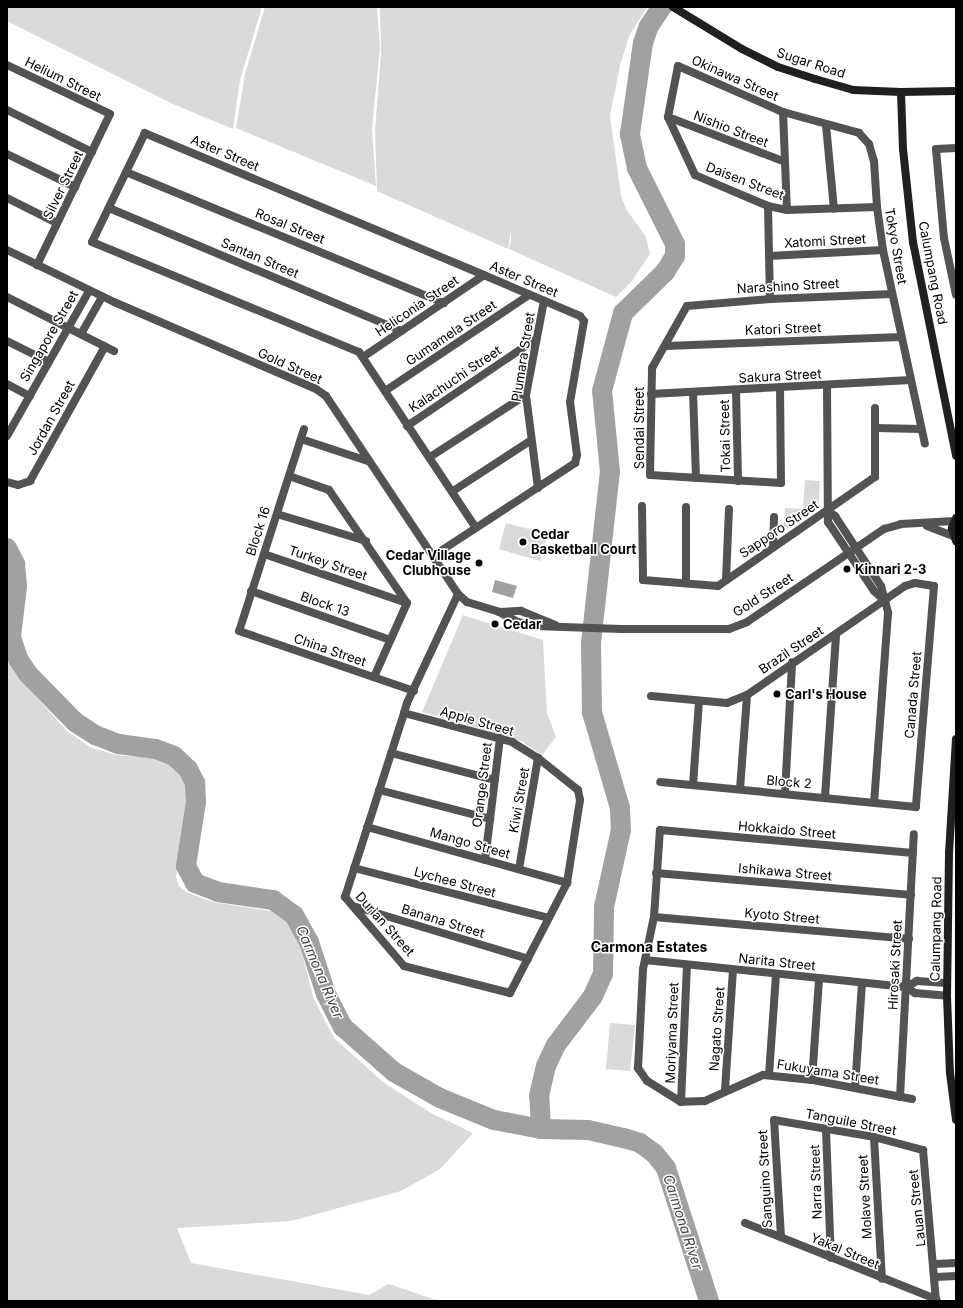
<!DOCTYPE html>
<style>
body{margin:0}
#map{position:relative;width:963px;height:1308px;overflow:hidden;background:#fff;font-family:Inter,sans-serif}
div>[style]{position:absolute}
[style*='--x']{left:calc(var(--x)*1px);top:calc(var(--y)*1px);width:calc(var(--w)*1px);rotate:calc(var(--a)*1deg)}
.green>*{inset:0;background:#dadada}
.water>*{inset:0;background:#a1a1a1}
.river>*{height:20px;margin:-10px;padding:0 10px;transform-origin:10px;border-radius:10px;background:#a1a1a1}
.street>*{height:8px;margin:-4px;padding:0 4px;transform-origin:4px;border-radius:4px;background:#535353}
.secondary>*{height:8px;margin:-4px;padding:0 4px;transform-origin:4px;border-radius:4px;background:#202020}
.dots>*{width:11px;height:11px;translate:-50% -50%;box-sizing:border-box;border:2px solid #fff;border-radius:50%}
span{translate:-50% -50%;white-space:nowrap;text-align:center;line-height:1.15;-webkit-text-stroke:3px #fff;paint-order:stroke}
.street-label{font-size:13px;color:#000}
.poi-label{font-size:13px;color:#000;font-weight:700}
.left{translate:0 -50%;text-align:left}
.right{translate:-100% -50%;text-align:right}
.neighbourhood-label{font-size:14px;color:#000;font-weight:700}
.water-label{font-size:14px;color:#424242;font-style:italic}
.frame{position:absolute;inset:0;border:8px solid #000;pointer-events:none}
</style>
<div id="map">
<div class="green">
<i style="clip-path:polygon(7px 7px,262px 7px,240px 80px,233px 129px,173px 104px,7px 21px)"></i>
<i style="clip-path:polygon(265px 7px,377px 7px,380px 48px,372px 129px,376px 186px,236px 128px,245px 74px)"></i>
<i style="clip-path:polygon(380px 7px,647px 8px,630px 34px,620px 65px,610px 116px,621px 196px,626px 209px,646px 237px,650px 254px,632px 281px,616px 297px,509px 249px,511px 241px,511px 232px,508px 249px,377px 191px,375px 130px,381px 53px)"></i>
<i style="clip-path:polygon(805px 480px,820px 481px,819px 503px,783px 532px,785px 508px,803px 509px)"></i>
<i style="clip-path:polygon(506px 523px,548px 534px,540px 561px,499px 549px)"></i>
<i style="clip-path:polygon(463px 615px,543px 640px,547px 713px,556px 737px,542px 755px,521px 741px,422px 712px)"></i>
<i style="clip-path:polygon(7px 657px,19px 678px,67px 731px,90px 747px,116px 755px,154px 758px,168px 763px,180px 772px,187px 784px,187px 800px,176px 877px,179px 886px,186px 892px,213px 902px,271px 911px,288px 923px,300px 945px,313px 997px,334px 1038px,383px 1082px,431px 1113px,473px 1133px,440px 1169px,401px 1191px,291px 1221px,177px 1228px,191px 1263px,369px 1295px,389px 1284px,439px 1301px,7px 1301px)"></i>
<i style="clip-path:polygon(610px 1023px,635px 1025px,630px 1071px,606px 1069px)"></i>
</div>
<div class="water">
<i style="clip-path:polygon(495px 580px,517px 586px,513px 598px,492px 592px)"></i>
</div>
<div class="river">
<i style="--x:7;--y:548;--w:18;--a:63"></i>
<i style="--x:15;--y:564;--w:22;--a:85"></i>
<i style="--x:17;--y:586;--w:51;--a:96.7"></i>
<i style="--x:11;--y:637;--w:23;--a:72"></i>
<i style="--x:18;--y:659;--w:18;--a:56"></i>
<i style="--x:28;--y:674;--w:67;--a:45.6"></i>
<i style="--x:75;--y:722;--w:24;--a:33"></i>
<i style="--x:95;--y:735;--w:26;--a:21"></i>
<i style="--x:119;--y:744;--w:37;--a:8"></i>
<i style="--x:156;--y:749;--w:19;--a:21"></i>
<i style="--x:174;--y:756;--w:19;--a:43"></i>
<i style="--x:188;--y:769;--w:16;--a:63"></i>
<i style="--x:195;--y:783;--w:19;--a:87"></i>
<i style="--x:196;--y:802;--w:65;--a:98.9"></i>
<i style="--x:186;--y:866;--w:19;--a:62"></i>
<i style="--x:195;--y:883;--w:25;--a:21"></i>
<i style="--x:218;--y:892;--w:56;--a:8.3"></i>
<i style="--x:273;--y:900;--w:26;--a:36"></i>
<i style="--x:294;--y:915;--w:31;--a:61"></i>
<i style="--x:309;--y:942;--w:55;--a:71.9"></i>
<i style="--x:326;--y:994;--w:37;--a:63"></i>
<i style="--x:343;--y:1027;--w:68;--a:41.4"></i>
<i style="--x:394;--y:1072;--w:53;--a:29.5"></i>
<i style="--x:440;--y:1098;--w:58;--a:22.2"></i>
<i style="--x:494;--y:1120;--w:48;--a:10.8"></i>
<i style="--x:541;--y:1129;--w:47;--a:1.2"></i>
<i style="--x:588;--y:1130;--w:37;--a:13"></i>
<i style="--x:624;--y:1138;--w:17;--a:17"></i>
<i style="--x:640;--y:1143;--w:17;--a:36"></i>
<i style="--x:654;--y:1153;--w:19;--a:51"></i>
<i style="--x:666;--y:1168;--w:140;--a:72.1"></i>
<i style="--x:541;--y:1129;--w:33;--a:-93"></i>
<i style="--x:539;--y:1096;--w:31;--a:-77"></i>
<i style="--x:546;--y:1066;--w:23;--a:-65"></i>
<i style="--x:556;--y:1045;--w:61;--a:-52.9"></i>
<i style="--x:593;--y:996;--w:24;--a:-66"></i>
<i style="--x:603;--y:974;--w:67;--a:-89.1"></i>
<i style="--x:604;--y:907;--w:79;--a:-77.6"></i>
<i style="--x:621;--y:830;--w:22;--a:-93"></i>
<i style="--x:620;--y:808;--w:100;--a:-106.3"></i>
<i style="--x:592;--y:712;--w:69;--a:-90.8"></i>
<i style="--x:591;--y:643;--w:172;--a:-83.7"></i>
<i style="--x:610;--y:472;--w:81;--a:-95.6"></i>
<i style="--x:602;--y:391;--w:81;--a:-74.9"></i>
<i style="--x:623;--y:313;--w:59;--a:-44.3"></i>
<i style="--x:665;--y:272;--w:19;--a:-58"></i>
<i style="--x:675;--y:256;--w:12;--a:-90"></i>
<i style="--x:675;--y:244;--w:85;--a:-116.6"></i>
<i style="--x:637;--y:168;--w:35;--a:-102"></i>
<i style="--x:630;--y:134;--w:92;--a:-81.9"></i>
<i style="--x:643;--y:43;--w:18;--a:-71"></i>
<i style="--x:649;--y:26;--w:23;--a:-56"></i>
</div>
<div class="street">
<i style="--x:7;--y:65;--w:114;--a:25.4"></i>
<i style="--x:110;--y:114;--w:168;--a:115.8"></i>
<i style="--x:7;--y:110;--w:95;--a:26.3"></i>
<i style="--x:783;--y:112;--w:98;--a:87.7"></i>
<i style="--x:668;--y:117;--w:125;--a:21"></i>
<i style="--x:826;--y:125;--w:84;--a:84.6"></i>
<i style="--x:956;--y:148;--w:20;--a:177"></i>
<i style="--x:936;--y:149;--w:89;--a:84.9"></i>
<i style="--x:944;--y:238;--w:58;--a:78.1"></i>
<i style="--x:7;--y:154;--w:76;--a:25.9"></i>
<i style="--x:126;--y:172;--w:344;--a:22.4"></i>
<i style="--x:7;--y:198;--w:56;--a:26.6"></i>
<i style="--x:768;--y:206;--w:93;--a:88.8"></i>
<i style="--x:877;--y:207;--w:90;--a:178.1"></i>
<i style="--x:787;--y:210;--w:19;--a:-168"></i>
<i style="--x:768;--y:206;--w:79;--a:-157"></i>
<i style="--x:695;--y:175;--w:64;--a:-115"></i>
<i style="--x:668;--y:117;--w:52;--a:-78.9"></i>
<i style="--x:678;--y:66;--w:115;--a:23.7"></i>
<i style="--x:783;--y:112;--w:79;--a:15.4"></i>
<i style="--x:859;--y:133;--w:15;--a:48"></i>
<i style="--x:869;--y:144;--w:18;--a:74"></i>
<i style="--x:874;--y:161;--w:46;--a:86.3"></i>
<i style="--x:877;--y:207;--w:43;--a:82.1"></i>
<i style="--x:883;--y:250;--w:198;--a:77.8"></i>
<i style="--x:109;--y:208;--w:317;--a:22.8"></i>
<i style="--x:7;--y:250;--w:119;--a:25.9"></i>
<i style="--x:114;--y:302;--w:220;--a:23.3"></i>
<i style="--x:316;--y:389;--w:12;--a:35"></i>
<i style="--x:326;--y:396;--w:238;--a:56.3"></i>
<i style="--x:458;--y:594;--w:12;--a:42"></i>
<i style="--x:467;--y:602;--w:34;--a:17"></i>
<i style="--x:499;--y:612;--w:21;--a:28"></i>
<i style="--x:518;--y:622;--w:17;--a:13"></i>
<i style="--x:535;--y:626;--w:86;--a:2"></i>
<i style="--x:621;--y:629;--w:108;--a:0"></i>
<i style="--x:729;--y:629;--w:19;--a:-21"></i>
<i style="--x:747;--y:622;--w:166;--a:-34.2"></i>
<i style="--x:884;--y:529;--w:18;--a:-16"></i>
<i style="--x:901;--y:524;--w:53;--a:-3.2"></i>
<i style="--x:769;--y:256;--w:114;--a:-3"></i>
<i style="--x:7;--y:297;--w:120;--a:26.8"></i>
<i style="--x:81;--y:334;--w:43;--a:-60.4"></i>
<i style="--x:7;--y:341;--w:47;--a:26.6"></i>
<i style="--x:666;--y:346;--w:235;--a:-2.2"></i>
<i style="--x:363;--y:357;--w:146;--a:-34.1"></i>
<i style="--x:7;--y:384;--w:26;--a:28"></i>
<i style="--x:827;--y:386;--w:136;--a:89.6"></i>
<i style="--x:828;--y:522;--w:83;--a:56.3"></i>
<i style="--x:874;--y:591;--w:13;--a:42"></i>
<i style="--x:780;--y:388;--w:95;--a:89.4"></i>
<i style="--x:781;--y:483;--w:131;--a:-176.5"></i>
<i style="--x:650;--y:475;--w:107;--a:-88.9"></i>
<i style="--x:652;--y:368;--w:71;--a:-60.6"></i>
<i style="--x:687;--y:306;--w:83;--a:-4.8"></i>
<i style="--x:770;--y:299;--w:122;--a:-2.3"></i>
<i style="--x:385;--y:391;--w:173;--a:-33.7"></i>
<i style="--x:736;--y:391;--w:90;--a:88.7"></i>
<i style="--x:693;--y:392;--w:86;--a:88"></i>
<i style="--x:651;--y:394;--w:260;--a:-3.1"></i>
<i style="--x:407;--y:426;--w:156;--a:-34"></i>
<i style="--x:875;--y:428;--w:46;--a:1.2"></i>
<i style="--x:304;--y:429;--w:212;--a:107.8"></i>
<i style="--x:239;--y:631;--w:185;--a:18.9"></i>
<i style="--x:7;--y:436;--w:167;--a:-60.5"></i>
<i style="--x:301;--y:439;--w:71;--a:18.2"></i>
<i style="--x:430;--y:457;--w:114;--a:-32.9"></i>
<i style="--x:289;--y:476;--w:42;--a:19.3"></i>
<i style="--x:329;--y:490;--w:137;--a:55.4"></i>
<i style="--x:407;--y:603;--w:81;--a:114"></i>
<i style="--x:7;--y:482;--w:11;--a:15"></i>
<i style="--x:18;--y:485;--w:13;--a:-18"></i>
<i style="--x:30;--y:481;--w:154;--a:-60.9"></i>
<i style="--x:538;--y:488;--w:94;--a:-97.4"></i>
<i style="--x:526;--y:395;--w:96;--a:-79.2"></i>
<i style="--x:453;--y:491;--w:92;--a:-33"></i>
<i style="--x:642;--y:506;--w:74;--a:89.2"></i>
<i style="--x:643;--y:580;--w:75;--a:4.6"></i>
<i style="--x:718;--y:586;--w:191;--a:-34.8"></i>
<i style="--x:875;--y:477;--w:69;--a:-90"></i>
<i style="--x:828;--y:511;--w:9;--a:36"></i>
<i style="--x:835;--y:516;--w:84;--a:56.7"></i>
<i style="--x:881;--y:586;--w:28;--a:75"></i>
<i style="--x:888;--y:613;--w:190;--a:94.2"></i>
<i style="--x:277;--y:514;--w:93;--a:16.9"></i>
<i style="--x:927;--y:526;--w:28;--a:21"></i>
<i style="--x:773;--y:547;--w:30;--a:-88"></i>
<i style="--x:264;--y:554;--w:151;--a:18.9"></i>
<i style="--x:433;--y:556;--w:170;--a:-33.2"></i>
<i style="--x:575;--y:463;--w:8;--a:-76"></i>
<i style="--x:577;--y:455;--w:53;--a:-97.5"></i>
<i style="--x:570;--y:402;--w:82;--a:-80.2"></i>
<i style="--x:584;--y:321;--w:6;--a:-129"></i>
<i style="--x:580;--y:316;--w:104;--a:-156.9"></i>
<i style="--x:484;--y:275;--w:368;--a:-157.3"></i>
<i style="--x:145;--y:133;--w:121;--a:115.9"></i>
<i style="--x:92;--y:242;--w:289;--a:22.4"></i>
<i style="--x:359;--y:352;--w:211;--a:56.4"></i>
<i style="--x:726;--y:580;--w:71;--a:-87.6"></i>
<i style="--x:686;--y:583;--w:76;--a:-90"></i>
<i style="--x:251;--y:591;--w:147;--a:19.4"></i>
<i style="--x:499;--y:612;--w:22;--a:-3"></i>
<i style="--x:521;--y:611;--w:37;--a:22"></i>
<i style="--x:651;--y:696;--w:76;--a:5.3"></i>
<i style="--x:727;--y:703;--w:22;--a:-22"></i>
<i style="--x:747;--y:695;--w:192;--a:-34.6"></i>
<i style="--x:905;--y:586;--w:10;--a:-17"></i>
<i style="--x:915;--y:583;--w:19;--a:9"></i>
<i style="--x:934;--y:586;--w:222;--a:94.7"></i>
<i style="--x:916;--y:807;--w:257;--a:-174.4"></i>
<i style="--x:404;--y:713;--w:112;--a:15"></i>
<i style="--x:512;--y:742;--w:31;--a:32"></i>
<i style="--x:538;--y:758;--w:51;--a:38.7"></i>
<i style="--x:578;--y:790;--w:10;--a:79"></i>
<i style="--x:580;--y:800;--w:84;--a:98.9"></i>
<i style="--x:567;--y:883;--w:124;--a:117.4"></i>
<i style="--x:510;--y:993;--w:109;--a:-165.7"></i>
<i style="--x:404;--y:966;--w:91;--a:-130.5"></i>
<i style="--x:345;--y:897;--w:193;--a:-72.2"></i>
<i style="--x:404;--y:713;--w:10;--a:-73"></i>
<i style="--x:407;--y:703;--w:120;--a:-64.9"></i>
<i style="--x:391;--y:753;--w:107;--a:14.6"></i>
<i style="--x:693;--y:785;--w:83;--a:-85.9"></i>
<i style="--x:740;--y:789;--w:94;--a:-85.7"></i>
<i style="--x:379;--y:790;--w:115;--a:14.6"></i>
<i style="--x:785;--y:793;--w:131;--a:-86.9"></i>
<i style="--x:825;--y:797;--w:162;--a:-86.1"></i>
<i style="--x:367;--y:827;--w:208;--a:15.6"></i>
<i style="--x:485;--y:860;--w:123;--a:-83"></i>
<i style="--x:354;--y:868;--w:201;--a:14.4"></i>
<i style="--x:519;--y:869;--w:113;--a:-80.3"></i>
<i style="--x:656;--y:873;--w:256;--a:4.9"></i>
<i style="--x:353;--y:906;--w:183;--a:16.8"></i>
<i style="--x:654;--y:917;--w:256;--a:4.9"></i>
<i style="--x:645;--y:960;--w:262;--a:5.9"></i>
<i style="--x:906;--y:987;--w:11;--a:34"></i>
<i style="--x:915;--y:993;--w:32;--a:5"></i>
<i style="--x:906;--y:987;--w:13;--a:-29"></i>
<i style="--x:917;--y:981;--w:30;--a:4"></i>
<i style="--x:769;--y:1075;--w:101;--a:-86"></i>
<i style="--x:812;--y:1080;--w:101;--a:-86"></i>
<i style="--x:855;--y:1088;--w:105;--a:-86.2"></i>
<i style="--x:725;--y:1090;--w:120;--a:-86.2"></i>
<i style="--x:900;--y:1097;--w:263;--a:-87"></i>
<i style="--x:912;--y:1099;--w:102;--a:-169.2"></i>
<i style="--x:812;--y:1080;--w:49;--a:-174.2"></i>
<i style="--x:763;--y:1075;--w:64;--a:155.9"></i>
<i style="--x:705;--y:1101;--w:24;--a:178"></i>
<i style="--x:681;--y:1102;--w:40;--a:-148"></i>
<i style="--x:647;--y:1081;--w:16;--a:-125"></i>
<i style="--x:638;--y:1068;--w:99;--a:-87.1"></i>
<i style="--x:643;--y:969;--w:53;--a:-78.1"></i>
<i style="--x:654;--y:917;--w:87;--a:-86.1"></i>
<i style="--x:660;--y:830;--w:254;--a:5.2"></i>
<i style="--x:681;--y:1102;--w:137;--a:-87.5"></i>
<i style="--x:826;--y:1130;--w:128;--a:87.8"></i>
<i style="--x:874;--y:1137;--w:142;--a:86.8"></i>
<i style="--x:745;--y:1223;--w:206;--a:21.7"></i>
<i style="--x:781;--y:1237;--w:117;--a:-93.4"></i>
<i style="--x:774;--y:1120;--w:101;--a:9.6"></i>
<i style="--x:874;--y:1137;--w:51;--a:14.9"></i>
<i style="--x:923;--y:1150;--w:152;--a:85.1"></i>
<i style="--x:935;--y:1264;--w:21;--a:-3"></i>
<i style="--x:936;--y:1277;--w:20;--a:-3"></i>
</div>
<div class="secondary">
<i style="--x:673;--y:7;--w:81;--a:31.3"></i>
<i style="--x:742;--y:49;--w:40;--a:26.6"></i>
<i style="--x:778;--y:67;--w:39;--a:18"></i>
<i style="--x:815;--y:79;--w:40;--a:16"></i>
<i style="--x:853;--y:90;--w:48;--a:2.4"></i>
<i style="--x:901;--y:92;--w:55;--a:-1"></i>
<i style="--x:901;--y:92;--w:57;--a:88"></i>
<i style="--x:903;--y:149;--w:94;--a:83.9"></i>
<i style="--x:913;--y:242;--w:218;--a:78.6"></i>
<i style="--x:956;--y:518;--w:11;--a:112"></i>
<i style="--x:952;--y:528;--w:14;--a:73"></i>
<i style="--x:956;--y:739;--w:115;--a:93.5"></i>
<i style="--x:949;--y:854;--w:142;--a:90.8"></i>
<i style="--x:947;--y:996;--w:77;--a:87.8"></i>
<i style="--x:950;--y:1073;--w:47;--a:82.7"></i>
</div>
<div class="dots">
<i style="left:523px;top:542px;background:#000"></i>
<i style="left:479px;top:563px;background:#000"></i>
<i style="left:847px;top:569px;background:#000"></i>
<i style="left:495px;top:624px;background:#000"></i>
<i style="left:777px;top:694px;background:#000"></i>
</div>
<div class="street-label">
<span style="left:811px;top:63px;rotate:18deg">Sugar Road</span>
<span style="left:735px;top:78px;rotate:24deg">Okinawa Street</span>
<span style="left:63px;top:79px;rotate:26deg">Helium Street</span>
<span style="left:731px;top:129px;rotate:21deg">Nishio Street</span>
<span style="left:225px;top:153px;rotate:23deg">Aster Street</span>
<span style="left:745px;top:181px;rotate:21deg">Daisen Street</span>
<span style="left:63px;top:185px;rotate:-64deg">Silver Street</span>
<span style="left:290px;top:226px;rotate:22deg">Rosal Street</span>
<span style="left:825px;top:241px;rotate:-3deg">Xatomi Street</span>
<span style="left:896px;top:246px;rotate:80deg">Tokyo Street</span>
<span style="left:260px;top:258px;rotate:23deg">Santan Street</span>
<span style="left:933px;top:273px;rotate:79deg">Calumpang Road</span>
<span style="left:524px;top:279px;rotate:23deg">Aster Street</span>
<span style="left:788px;top:286px;rotate:-3deg">Narashino Street</span>
<span style="left:417px;top:306px;rotate:-34deg">Heliconia Street</span>
<span style="left:783px;top:329px;rotate:-2deg">Katori Street</span>
<span style="left:451px;top:333px;rotate:-34deg">Gumamela Street</span>
<span style="left:49px;top:336px;rotate:-60deg">Singapore Street</span>
<span style="left:523px;top:357px;rotate:-81deg">Plumara Street</span>
<span style="left:290px;top:366px;rotate:24deg">Gold Street</span>
<span style="left:780px;top:376px;rotate:-3deg">Sakura Street</span>
<span style="left:455px;top:379px;rotate:-34deg">Kalachuchi Street</span>
<span style="left:51px;top:418px;rotate:-61deg">Jordan Street</span>
<span style="left:639px;top:428px;rotate:-90deg">Sendai Street</span>
<span style="left:725px;top:436px;rotate:-91deg">Tokai Street</span>
<span style="left:779px;top:529px;rotate:-34deg">Sapporo Street</span>
<span style="left:258px;top:531px;rotate:-72deg">Block 16</span>
<span style="left:328px;top:563px;rotate:19deg">Turkey Street</span>
<span style="left:763px;top:595px;rotate:-33deg">Gold Street</span>
<span style="left:325px;top:604px;rotate:19deg">Block 13</span>
<span style="left:330px;top:650px;rotate:19deg">China Street</span>
<span style="left:791px;top:650px;rotate:-34deg">Brazil Street</span>
<span style="left:913px;top:695px;rotate:-85deg">Canada Street</span>
<span style="left:477px;top:721px;rotate:16deg">Apple Street</span>
<span style="left:789px;top:782px;rotate:5deg">Block 2</span>
<span style="left:482px;top:785px;rotate:-83deg">Orange Street</span>
<span style="left:519px;top:800px;rotate:-80deg">Kiwi Street</span>
<span style="left:787px;top:830px;rotate:5deg">Hokkaido Street</span>
<span style="left:470px;top:843px;rotate:16deg">Mango Street</span>
<span style="left:785px;top:872px;rotate:5deg">Ishikawa Street</span>
<span style="left:455px;top:882px;rotate:15deg">Lychee Street</span>
<span style="left:782px;top:916px;rotate:5deg">Kyoto Street</span>
<span style="left:443px;top:921px;rotate:17deg">Banana Street</span>
<span style="left:385px;top:924px;rotate:48deg">Durian Street</span>
<span style="left:936px;top:929px;rotate:-89deg">Calumpang Road</span>
<span style="left:777px;top:962px;rotate:6deg">Narita Street</span>
<span style="left:895px;top:965px;rotate:-87deg">Hirosaki Street</span>
<span style="left:717px;top:1029px;rotate:-86deg">Nagato Street</span>
<span style="left:672px;top:1033px;rotate:-88deg">Moriyama Street</span>
<span style="left:828px;top:1072px;rotate:9deg">Fukuyama Street</span>
<span style="left:851px;top:1122px;rotate:11deg">Tanguile Street</span>
<span style="left:765px;top:1179px;rotate:-93deg">Sanguino Street</span>
<span style="left:816px;top:1182px;rotate:-92deg">Narra Street</span>
<span style="left:865px;top:1197px;rotate:-93deg">Molave Street</span>
<span style="left:917px;top:1208px;rotate:-96deg">Lauan Street</span>
<span style="left:845px;top:1251px;rotate:23deg">Yakal Street</span>
</div>
<div class="poi-label">
<span class="left" style="left:531px;top:542px">Cedar<br>Basketball Court</span>
<span class="right" style="left:471px;top:563px">Cedar Village<br>Clubhouse</span>
<span class="left" style="left:855px;top:569px">Kinnari 2-3</span>
<span class="left" style="left:503px;top:624px">Cedar</span>
<span class="left" style="left:785px;top:694px">Carl's House</span>
</div>
<div class="neighbourhood-label">
<span style="left:649px;top:947px">Carmona Estates</span>
</div>
<div class="water-label">
<span style="left:320px;top:972px;rotate:67deg">Carmona River</span>
<span style="left:683px;top:1222px;rotate:72deg">Carmona River</span>
</div>
<div class="frame"></div>
</div>
